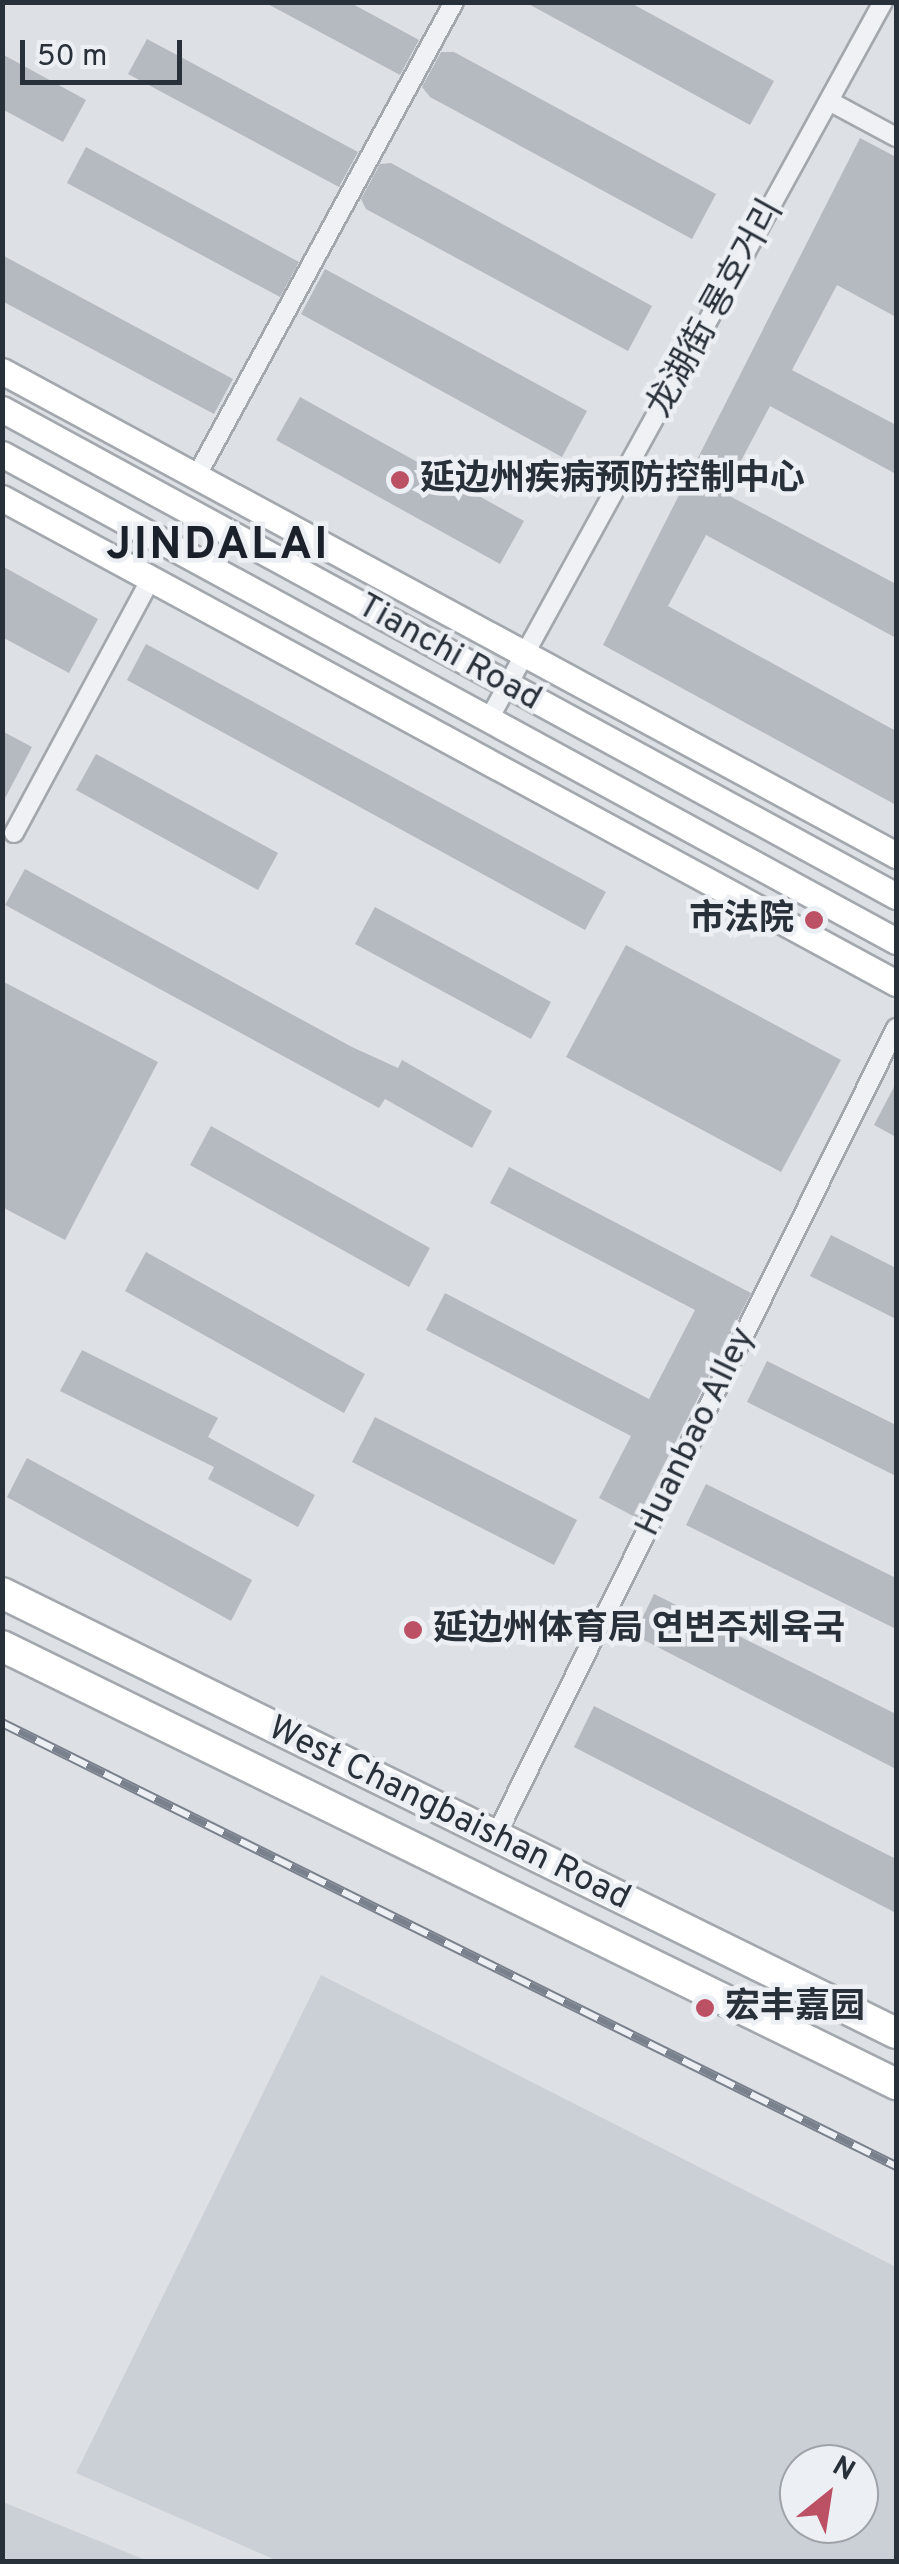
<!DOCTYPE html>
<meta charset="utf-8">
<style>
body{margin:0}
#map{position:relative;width:899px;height:2564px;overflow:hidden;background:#dde1e5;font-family:Overpass,"Noto Sans SC","Noto Sans KR",sans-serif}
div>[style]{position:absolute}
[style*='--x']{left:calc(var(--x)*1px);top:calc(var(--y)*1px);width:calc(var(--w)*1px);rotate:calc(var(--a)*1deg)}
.built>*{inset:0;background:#cbd0d6}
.building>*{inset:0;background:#b5bac1}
.roads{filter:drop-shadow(2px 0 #a3a8ae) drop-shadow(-2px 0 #a3a8ae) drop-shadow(0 2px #a3a8ae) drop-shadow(0 -2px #a3a8ae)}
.street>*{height:18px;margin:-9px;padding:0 9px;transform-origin:9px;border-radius:9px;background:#eff1f4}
.secondary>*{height:25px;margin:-12.5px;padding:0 12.5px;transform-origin:12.5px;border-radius:12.5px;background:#fff}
.primary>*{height:30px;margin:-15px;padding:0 15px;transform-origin:15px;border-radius:15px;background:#fff}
.rail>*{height:10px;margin-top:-5px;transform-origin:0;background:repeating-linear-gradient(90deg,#eceff3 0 19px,#79818d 0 38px);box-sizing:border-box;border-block:2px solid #79818d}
.dots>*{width:28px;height:28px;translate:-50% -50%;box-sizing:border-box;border:5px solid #eceff3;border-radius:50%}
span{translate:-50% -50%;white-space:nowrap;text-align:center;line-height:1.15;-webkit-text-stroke:9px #eceff3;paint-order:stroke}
.street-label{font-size:35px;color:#28303a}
.poi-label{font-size:35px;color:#28303a;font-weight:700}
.left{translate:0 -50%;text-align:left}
.right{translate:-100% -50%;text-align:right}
.district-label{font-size:45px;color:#1b212a;font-weight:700;letter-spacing:2.5px}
.frame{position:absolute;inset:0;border:5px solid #28303a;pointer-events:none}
.north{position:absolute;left:779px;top:2444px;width:100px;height:100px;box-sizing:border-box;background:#eceff3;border:2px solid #9ea3a9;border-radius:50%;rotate:30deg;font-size:28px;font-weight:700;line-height:40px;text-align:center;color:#28303a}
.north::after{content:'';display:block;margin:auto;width:35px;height:45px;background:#bc5065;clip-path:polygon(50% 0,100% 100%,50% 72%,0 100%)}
.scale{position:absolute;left:20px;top:40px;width:162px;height:45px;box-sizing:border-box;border:5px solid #28303a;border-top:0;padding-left:12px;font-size:30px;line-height:35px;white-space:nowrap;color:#28303a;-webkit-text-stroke:8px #eceff3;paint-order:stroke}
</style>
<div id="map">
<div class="built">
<i style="clip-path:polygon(evenodd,321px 1975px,896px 2267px,896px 2561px,278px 2561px,76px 2473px,321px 1975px,799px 2464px,859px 2464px,859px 2524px,799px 2524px,799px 2464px)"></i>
<i style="clip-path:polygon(2px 2502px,3px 2502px,148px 2561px,3px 2561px)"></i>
</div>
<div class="building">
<i style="clip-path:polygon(264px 2px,349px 2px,419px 40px,400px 75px)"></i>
<i style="clip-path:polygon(525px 2px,629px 2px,774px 81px,750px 125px)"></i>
<i style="clip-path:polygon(147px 39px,358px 152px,339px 187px,128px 74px)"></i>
<i style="clip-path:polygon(441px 52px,454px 52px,716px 194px,692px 239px,430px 97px,422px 87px)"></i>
<i style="clip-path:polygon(2px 54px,86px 100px,63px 142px,2px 109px)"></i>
<i style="clip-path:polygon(860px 138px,896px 157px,896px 317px,837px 285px,792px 370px,896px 425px,896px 474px,770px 406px,724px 493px,896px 584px,896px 638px,706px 535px,668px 606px,896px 731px,896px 805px,603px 645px)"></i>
<i style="clip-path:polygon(86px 147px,299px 262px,280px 297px,67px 183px)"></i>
<i style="clip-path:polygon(391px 163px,652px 306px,628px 351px,366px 209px,361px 199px,380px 164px)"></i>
<i style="clip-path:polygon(2px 255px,233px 379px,214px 414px,2px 301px)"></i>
<i style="clip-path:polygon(325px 269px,587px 411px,562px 457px,301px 314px)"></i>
<i style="clip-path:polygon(300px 397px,524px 521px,500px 564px,276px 440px)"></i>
<i style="clip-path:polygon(2px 566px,98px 619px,69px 673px,2px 637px)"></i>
<i style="clip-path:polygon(146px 644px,606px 892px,585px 930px,127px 680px)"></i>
<i style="clip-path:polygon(2px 731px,32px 747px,2px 804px)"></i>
<i style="clip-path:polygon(96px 754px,278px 853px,258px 890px,76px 790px)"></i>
<i style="clip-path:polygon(25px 869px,352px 1047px,398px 1068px,402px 1060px,492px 1111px,472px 1148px,385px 1099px,379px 1108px,5px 905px)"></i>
<i style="clip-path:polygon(375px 907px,551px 1002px,531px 1039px,355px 944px)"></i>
<i style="clip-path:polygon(626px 945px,841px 1060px,781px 1172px,566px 1057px)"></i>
<i style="clip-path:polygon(2px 981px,158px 1062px,65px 1240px,2px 1207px)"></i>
<i style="clip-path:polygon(896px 1083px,896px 1137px,874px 1125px)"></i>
<i style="clip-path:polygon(211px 1126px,430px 1248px,409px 1287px,190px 1165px)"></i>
<i style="clip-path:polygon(509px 1167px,751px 1293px,637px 1518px,599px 1498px,631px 1436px,426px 1330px,445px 1293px,649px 1399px,695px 1310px,490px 1203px)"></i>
<i style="clip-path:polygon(831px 1235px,896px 1268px,896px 1319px,810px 1276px)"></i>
<i style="clip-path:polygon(146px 1252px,365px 1374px,344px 1413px,125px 1291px)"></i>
<i style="clip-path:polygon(82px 1350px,218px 1418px,208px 1437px,315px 1495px,298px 1527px,208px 1479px,214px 1467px,60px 1391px)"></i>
<i style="clip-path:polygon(767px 1361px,896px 1425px,896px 1476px,747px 1402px)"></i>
<i style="clip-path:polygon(375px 1417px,577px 1520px,554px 1565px,352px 1462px)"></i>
<i style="clip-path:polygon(27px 1458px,252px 1580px,231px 1621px,7px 1497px)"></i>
<i style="clip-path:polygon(706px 1484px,896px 1578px,896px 1629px,686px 1525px)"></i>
<i style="clip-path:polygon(654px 1594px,896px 1714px,896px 1769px,634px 1635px)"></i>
<i style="clip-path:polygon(594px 1706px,896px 1859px,896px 1913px,574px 1747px)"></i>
</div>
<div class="roads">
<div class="street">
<i style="--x:831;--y:102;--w:74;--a:28.3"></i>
<i style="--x:196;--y:477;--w:541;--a:-61.49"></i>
<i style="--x:489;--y:719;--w:818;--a:-61.21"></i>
<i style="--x:14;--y:833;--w:289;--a:-61.7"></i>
<i style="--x:495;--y:1837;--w:903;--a:-63.63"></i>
</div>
<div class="secondary">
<i style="--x:2;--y:371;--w:1017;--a:28.43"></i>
<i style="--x:2;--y:409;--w:1018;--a:28.58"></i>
<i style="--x:2;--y:454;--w:1018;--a:28.58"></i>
<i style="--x:2;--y:498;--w:1017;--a:28.48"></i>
</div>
<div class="primary">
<i style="--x:2;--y:1593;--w:996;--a:26.21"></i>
<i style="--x:2;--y:1646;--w:996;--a:26.1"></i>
</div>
</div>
<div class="rail">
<i style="--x:2;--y:1723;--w:998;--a:26.36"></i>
</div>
<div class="dots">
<i style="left:400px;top:480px;background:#bc5065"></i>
<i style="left:814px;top:920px;background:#bc5065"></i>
<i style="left:413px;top:1630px;background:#bc5065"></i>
<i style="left:705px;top:2008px;background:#bc5065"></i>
</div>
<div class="street-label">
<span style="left:716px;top:309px;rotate:-61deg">龙湖街 룡호거리</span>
<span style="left:449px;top:653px;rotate:29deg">Tianchi Road</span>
<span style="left:696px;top:1432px;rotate:-64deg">Huanbao Alley</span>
<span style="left:449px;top:1814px;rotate:26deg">West Changbaishan Road</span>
</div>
<div class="poi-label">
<span class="left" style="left:420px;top:480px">延边州疾病预防控制中心</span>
<span class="right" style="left:794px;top:920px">市法院</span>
<span class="left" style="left:433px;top:1630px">延边州体育局 연변주체육국</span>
<span class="left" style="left:725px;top:2008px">宏丰嘉园</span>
</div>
<div class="district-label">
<span style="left:218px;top:547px">JINDALAI</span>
</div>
<div class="frame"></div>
<div class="north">N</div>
<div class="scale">50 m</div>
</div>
